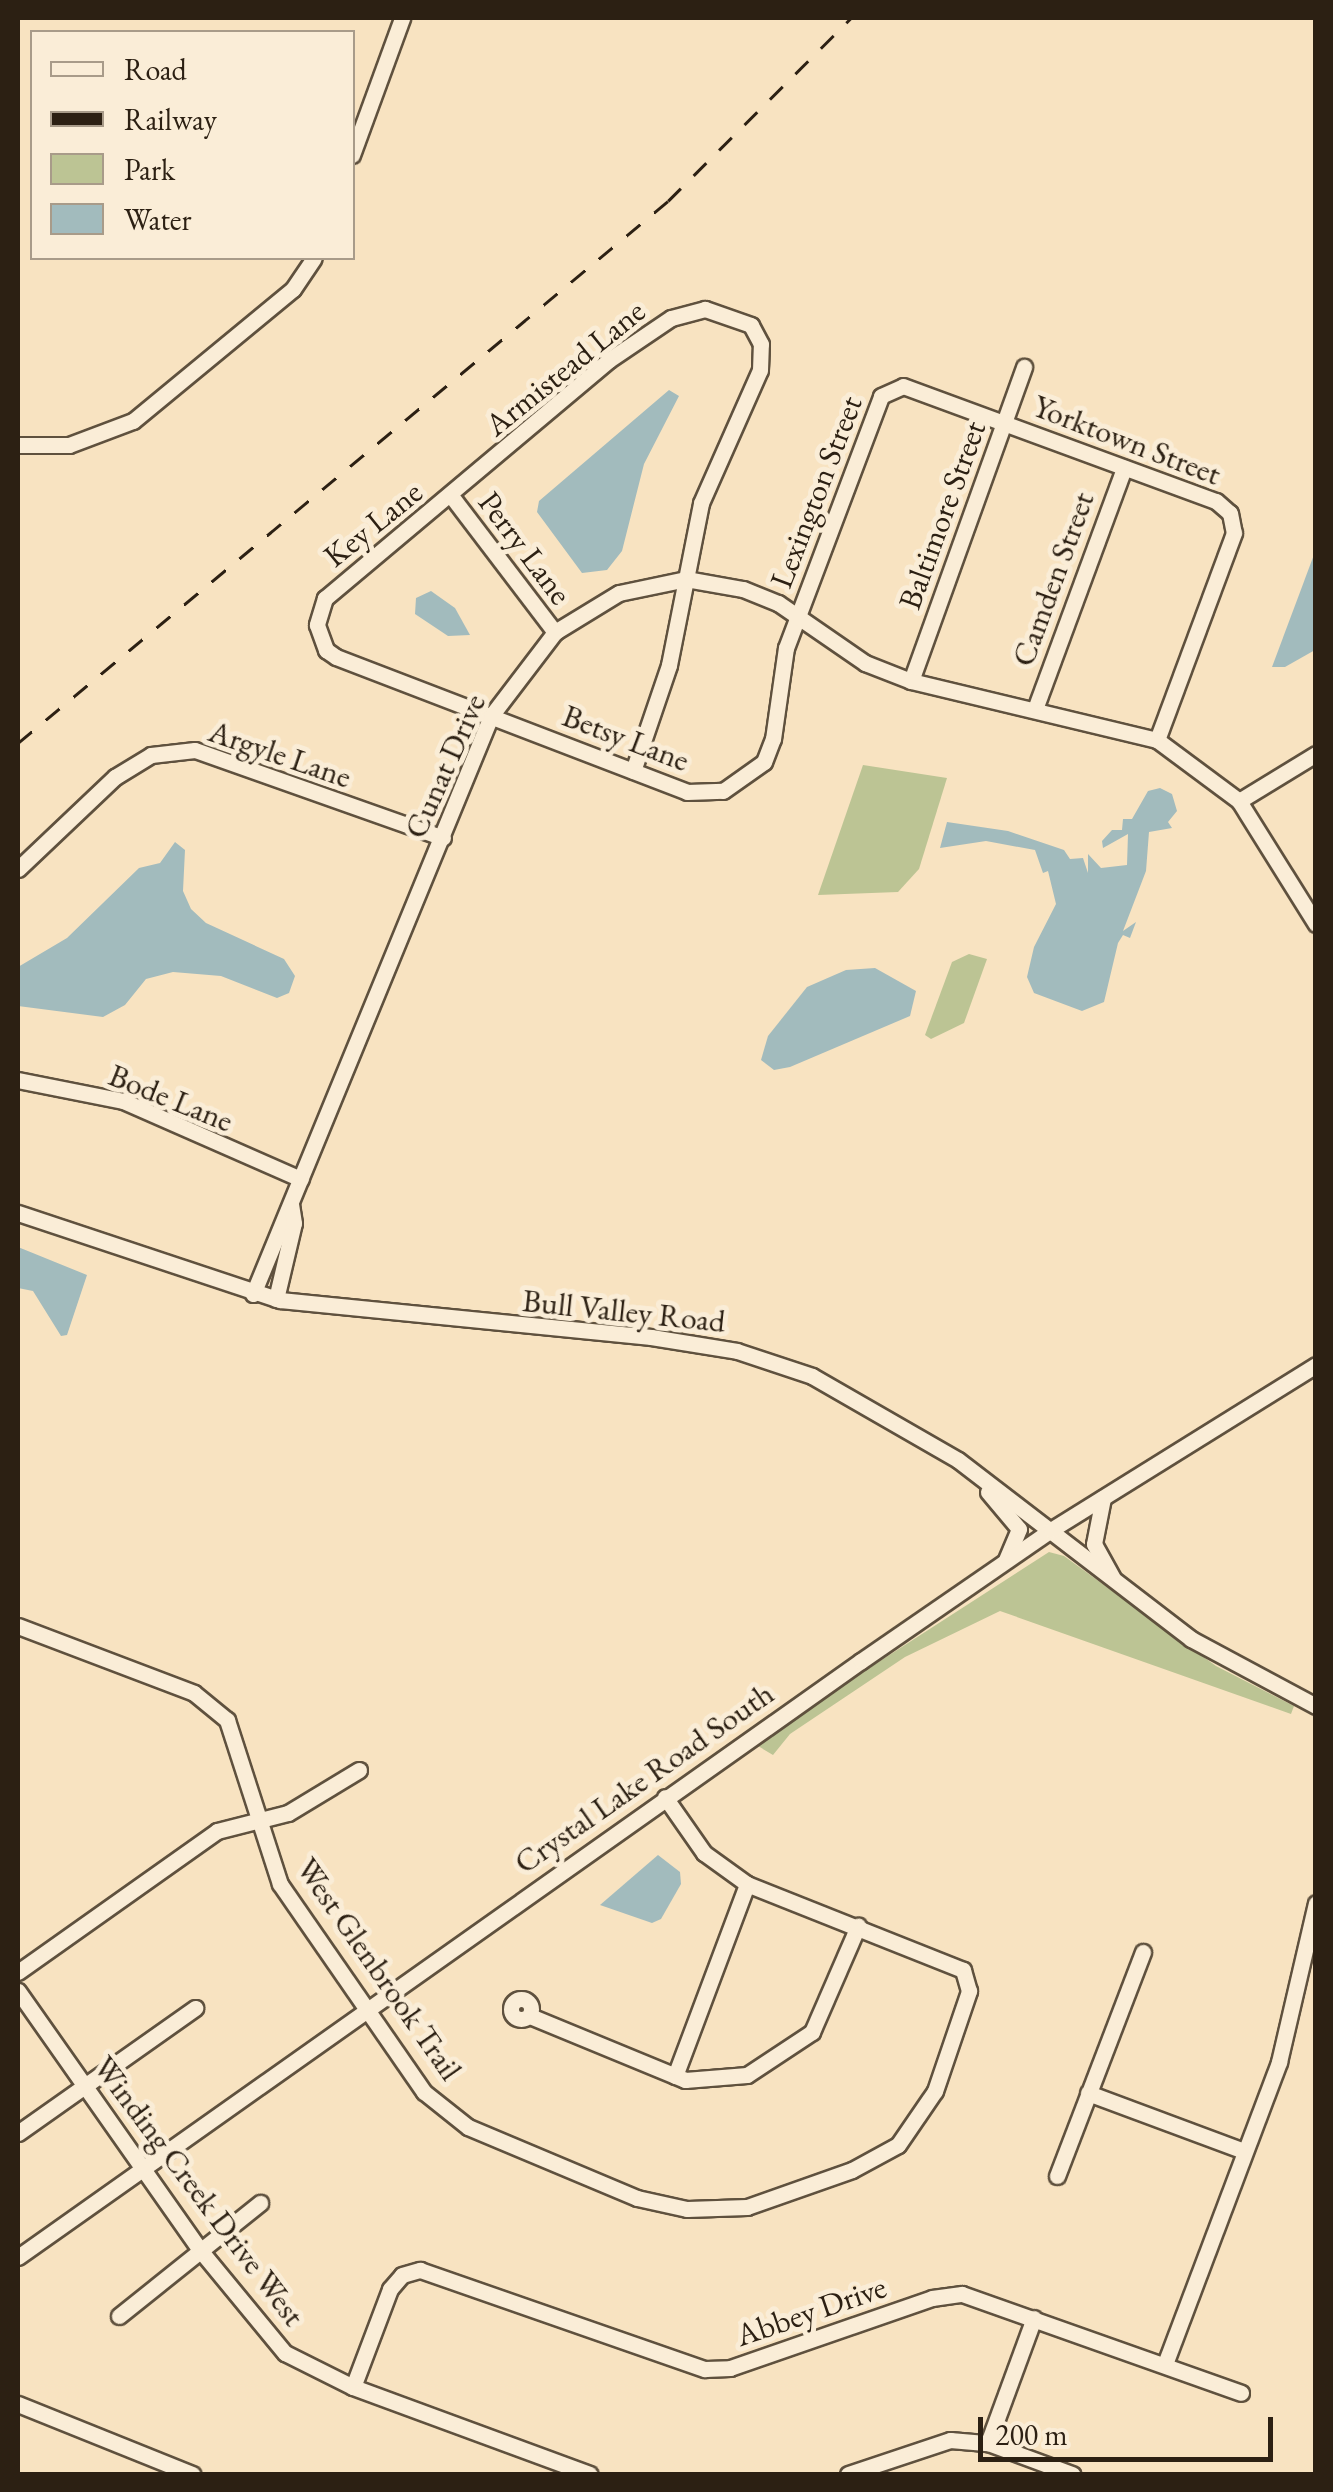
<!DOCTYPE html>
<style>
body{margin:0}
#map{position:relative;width:1333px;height:2492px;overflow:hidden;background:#f8e3c1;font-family:"EB Garamond",serif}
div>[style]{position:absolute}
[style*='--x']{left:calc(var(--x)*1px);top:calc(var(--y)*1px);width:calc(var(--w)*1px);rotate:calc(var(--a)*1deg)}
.green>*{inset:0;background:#bcc494}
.water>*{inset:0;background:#a2bbbd}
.roads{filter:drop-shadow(2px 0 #5f513e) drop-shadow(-2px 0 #5f513e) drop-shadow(0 2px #5f513e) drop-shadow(0 -2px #5f513e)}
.minor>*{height:15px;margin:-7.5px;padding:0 7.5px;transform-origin:7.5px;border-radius:7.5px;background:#faedd7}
.minor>.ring{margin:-7.5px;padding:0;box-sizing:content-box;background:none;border:15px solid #faedd7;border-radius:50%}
.rail>*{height:2.5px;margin-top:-1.25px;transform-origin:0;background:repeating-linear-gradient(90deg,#2c2013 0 18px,transparent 0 36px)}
span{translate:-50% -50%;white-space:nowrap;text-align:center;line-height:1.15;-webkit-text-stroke:10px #faedd7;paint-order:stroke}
.street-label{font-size:32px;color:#2c2013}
.frame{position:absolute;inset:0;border:20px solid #2c2013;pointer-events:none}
.legend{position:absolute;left:30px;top:30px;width:325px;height:230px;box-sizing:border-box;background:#faedd7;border:2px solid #a89b89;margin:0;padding:12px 18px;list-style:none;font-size:30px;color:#2c2013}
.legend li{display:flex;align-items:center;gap:20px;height:50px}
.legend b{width:50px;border:2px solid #a89b89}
.scale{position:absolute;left:978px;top:2417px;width:295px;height:45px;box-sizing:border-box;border:5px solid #2c2013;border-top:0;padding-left:12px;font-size:30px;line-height:35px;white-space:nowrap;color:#2c2013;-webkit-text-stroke:8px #faedd7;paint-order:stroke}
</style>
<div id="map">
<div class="green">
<i style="clip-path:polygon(863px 765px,947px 778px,919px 869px,898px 892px,818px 895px)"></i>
<i style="clip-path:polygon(969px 954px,987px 959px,964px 1023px,931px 1039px,925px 1035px,952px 962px)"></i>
<i style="clip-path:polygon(1049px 1552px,1064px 1556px,1216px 1666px,1294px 1706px,1291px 1714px,1000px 1611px,905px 1657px,790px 1734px,773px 1755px,753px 1743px)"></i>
</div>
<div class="water">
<i style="clip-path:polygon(669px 390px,679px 396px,644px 464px,622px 551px,607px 570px,582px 573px,537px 512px,539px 501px)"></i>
<i style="clip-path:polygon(1315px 552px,1315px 650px,1285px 667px,1272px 667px)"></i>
<i style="clip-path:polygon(431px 591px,455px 608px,470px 635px,448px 636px,415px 614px,416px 598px)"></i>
<i style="clip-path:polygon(1160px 788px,1172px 794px,1177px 811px,1168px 822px,1172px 828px,1149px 832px,1146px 871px,1123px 931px,1136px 922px,1130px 938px,1123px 935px,1118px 943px,1104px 1002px,1082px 1011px,1034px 993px,1027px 977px,1034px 947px,1056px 904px,1048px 871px,1043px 873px,1035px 850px,986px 841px,940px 848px,947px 822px,1008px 831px,1064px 850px,1070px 859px,1083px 858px,1088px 873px,1088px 854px,1101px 868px,1127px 865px,1128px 834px,1103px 848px,1102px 841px,1112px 830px,1122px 830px,1123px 819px,1132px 819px,1148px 791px)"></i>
<i style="clip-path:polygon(175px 842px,185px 850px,183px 891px,191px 909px,206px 923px,284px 959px,295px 976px,289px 993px,277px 998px,221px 976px,173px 972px,146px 979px,125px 1005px,103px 1017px,18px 1006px,18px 967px,67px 938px,139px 868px,160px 863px)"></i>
<i style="clip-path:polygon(875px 968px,916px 991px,910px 1016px,790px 1067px,774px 1070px,761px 1060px,768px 1036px,807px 987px,846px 970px)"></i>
<i style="clip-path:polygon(18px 1247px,87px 1275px,67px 1335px,61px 1336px,33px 1291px,18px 1288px)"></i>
<i style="clip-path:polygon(658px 1855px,680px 1872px,681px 1884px,661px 1919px,652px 1923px,600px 1905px)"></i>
</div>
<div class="roads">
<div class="minor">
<i style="--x:352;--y:155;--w:146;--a:-69.9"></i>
<i style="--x:18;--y:445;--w:51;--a:0"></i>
<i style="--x:69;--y:445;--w:68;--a:-20.6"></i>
<i style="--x:133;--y:421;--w:207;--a:-39.5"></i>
<i style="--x:293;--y:289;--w:37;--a:-56"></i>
<i style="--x:452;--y:497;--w:170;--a:52.7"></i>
<i style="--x:911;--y:681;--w:334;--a:-70.2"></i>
<i style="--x:1035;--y:709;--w:257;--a:-69.7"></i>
<i style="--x:633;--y:771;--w:112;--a:-71.2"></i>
<i style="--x:669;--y:665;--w:165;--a:-78.8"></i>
<i style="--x:701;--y:503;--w:145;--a:-66.1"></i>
<i style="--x:760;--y:370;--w:26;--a:-88"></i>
<i style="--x:761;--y:344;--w:21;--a:-118"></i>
<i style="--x:751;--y:325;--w:49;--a:-160.8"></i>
<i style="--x:705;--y:309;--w:35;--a:165"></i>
<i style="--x:671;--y:318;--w:75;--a:145.9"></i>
<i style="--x:609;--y:360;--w:371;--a:140"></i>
<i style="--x:325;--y:598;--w:28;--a:107"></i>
<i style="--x:317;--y:625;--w:27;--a:70"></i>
<i style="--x:326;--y:650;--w:12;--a:35"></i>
<i style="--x:336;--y:657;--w:376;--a:21"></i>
<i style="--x:687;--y:792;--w:36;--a:-2"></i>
<i style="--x:723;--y:791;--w:50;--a:-35.3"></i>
<i style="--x:764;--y:762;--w:25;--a:-69"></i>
<i style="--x:773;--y:739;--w:92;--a:-81.9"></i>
<i style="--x:786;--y:648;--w:269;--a:-69.3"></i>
<i style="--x:881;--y:396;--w:24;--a:-24"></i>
<i style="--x:903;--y:386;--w:333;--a:20.2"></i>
<i style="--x:1216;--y:501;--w:18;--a:41"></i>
<i style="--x:1230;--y:513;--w:20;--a:79"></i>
<i style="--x:1234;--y:533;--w:221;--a:110.4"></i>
<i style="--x:1239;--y:801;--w:90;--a:-31.4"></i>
<i style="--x:18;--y:869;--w:134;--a:-43.5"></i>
<i style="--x:115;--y:777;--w:42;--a:-31.4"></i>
<i style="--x:151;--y:755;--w:44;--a:-6.5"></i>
<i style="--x:195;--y:750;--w:263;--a:19.5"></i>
<i style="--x:18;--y:1080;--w:107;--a:11.3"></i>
<i style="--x:123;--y:1101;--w:194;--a:23.7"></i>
<i style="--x:18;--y:1213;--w:276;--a:18.4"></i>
<i style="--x:280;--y:1300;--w:373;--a:5.7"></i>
<i style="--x:651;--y:1337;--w:87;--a:9.2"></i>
<i style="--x:737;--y:1351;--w:79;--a:18.4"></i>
<i style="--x:812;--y:1376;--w:168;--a:29.9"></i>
<i style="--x:958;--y:1460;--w:294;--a:37.5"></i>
<i style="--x:1191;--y:1639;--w:142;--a:28.2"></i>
<i style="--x:253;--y:1294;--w:625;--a:-67.62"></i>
<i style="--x:491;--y:716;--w:106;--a:-52.7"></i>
<i style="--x:555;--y:632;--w:75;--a:-31.4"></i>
<i style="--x:619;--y:593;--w:68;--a:-11.8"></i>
<i style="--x:686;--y:579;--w:58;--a:10"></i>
<i style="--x:743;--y:589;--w:38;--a:22"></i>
<i style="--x:778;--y:603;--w:106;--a:34.6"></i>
<i style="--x:865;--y:663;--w:49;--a:21.4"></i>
<i style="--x:911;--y:681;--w:253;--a:13.5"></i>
<i style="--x:1157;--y:740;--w:102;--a:36.6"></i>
<i style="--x:1239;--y:801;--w:145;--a:58"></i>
<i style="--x:276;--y:1299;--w:78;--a:-76.7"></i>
<i style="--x:294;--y:1223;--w:18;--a:-99"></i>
<i style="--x:988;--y:1492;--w:48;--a:50"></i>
<i style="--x:1019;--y:1529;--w:33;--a:113"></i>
<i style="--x:1103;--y:1498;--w:47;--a:101.1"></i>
<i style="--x:1094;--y:1544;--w:38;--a:61"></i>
<i style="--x:18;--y:1626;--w:188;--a:20.8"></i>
<i style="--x:194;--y:1693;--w:43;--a:39.3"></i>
<i style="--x:227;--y:1720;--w:172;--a:72.1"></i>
<i style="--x:280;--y:1884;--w:253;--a:55.3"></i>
<i style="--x:424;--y:2092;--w:56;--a:38.5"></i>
<i style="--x:468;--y:2127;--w:183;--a:22.8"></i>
<i style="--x:637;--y:2198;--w:51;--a:12.4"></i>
<i style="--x:687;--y:2209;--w:60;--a:-1.9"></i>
<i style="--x:747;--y:2207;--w:111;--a:-19.4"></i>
<i style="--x:852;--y:2170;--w:52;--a:-28.5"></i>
<i style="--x:898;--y:2145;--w:65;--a:-55.6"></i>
<i style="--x:935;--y:2091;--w:106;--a:-71.2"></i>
<i style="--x:969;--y:1991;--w:22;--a:-106"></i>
<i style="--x:963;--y:1970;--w:232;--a:-158.3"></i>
<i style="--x:747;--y:1884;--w:53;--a:-144.2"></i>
<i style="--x:704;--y:1853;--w:68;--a:-124.9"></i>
<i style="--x:18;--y:1972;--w:244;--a:-35.3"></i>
<i style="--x:217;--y:1831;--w:73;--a:-14.2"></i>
<i style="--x:288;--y:1813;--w:83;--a:-31.2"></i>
<i style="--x:18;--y:1991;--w:317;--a:54.9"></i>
<i style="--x:200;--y:2250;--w:134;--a:50.5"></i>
<i style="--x:285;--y:2353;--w:76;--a:26.6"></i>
<i style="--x:353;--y:2387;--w:252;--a:20.2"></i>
<i class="ring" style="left:511px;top:1999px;width:5px;height:5px"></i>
<i style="--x:530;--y:2016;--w:168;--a:22.4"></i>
<i style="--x:685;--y:2080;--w:62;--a:-4.6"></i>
<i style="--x:747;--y:2075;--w:78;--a:-33.5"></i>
<i style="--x:812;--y:2032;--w:116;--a:-66.5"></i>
<i style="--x:675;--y:2076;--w:205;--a:-69.4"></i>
<i style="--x:1088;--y:2093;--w:166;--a:20.4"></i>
<i style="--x:18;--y:2133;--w:217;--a:-35.2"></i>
<i style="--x:1057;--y:2176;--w:240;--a:-69"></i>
<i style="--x:18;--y:2257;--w:1032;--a:-35.26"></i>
<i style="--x:861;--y:1661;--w:231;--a:-34.6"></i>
<i style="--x:1051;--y:1530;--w:312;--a:-31.9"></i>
<i style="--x:119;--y:2316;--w:181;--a:-38.7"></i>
<i style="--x:1165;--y:2364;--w:323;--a:-69.3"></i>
<i style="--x:1279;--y:2062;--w:163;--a:-76.9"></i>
<i style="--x:353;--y:2387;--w:105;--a:-69.3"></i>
<i style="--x:390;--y:2289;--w:18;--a:-49"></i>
<i style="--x:402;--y:2275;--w:19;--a:-16"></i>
<i style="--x:420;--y:2270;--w:302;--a:19.2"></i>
<i style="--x:705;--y:2369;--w:25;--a:-2"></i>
<i style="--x:730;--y:2368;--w:214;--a:-19.1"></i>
<i style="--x:932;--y:2298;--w:30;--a:-8"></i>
<i style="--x:962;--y:2294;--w:296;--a:19.5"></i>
<i style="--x:18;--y:2404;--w:188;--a:21.9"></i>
<i style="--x:988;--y:2443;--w:133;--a:-69.8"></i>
<i style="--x:848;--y:2474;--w:108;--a:-18.4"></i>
<i style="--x:950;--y:2440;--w:38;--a:5"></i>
<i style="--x:988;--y:2443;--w:90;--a:20.3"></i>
</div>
</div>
<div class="rail">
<i style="--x:18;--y:743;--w:846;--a:-39.82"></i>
<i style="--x:668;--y:201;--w:259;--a:-45"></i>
</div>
<div class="street-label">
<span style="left:565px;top:368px;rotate:-39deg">Armistead Lane</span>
<span style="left:1127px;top:440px;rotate:21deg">Yorktown Street</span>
<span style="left:816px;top:492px;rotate:-69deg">Lexington Street</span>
<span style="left:942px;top:515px;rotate:-70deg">Baltimore Street</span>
<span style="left:373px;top:524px;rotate:-39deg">Key Lane</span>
<span style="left:525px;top:548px;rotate:53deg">Perry Lane</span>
<span style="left:1053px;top:579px;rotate:-70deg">Camden Street</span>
<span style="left:626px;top:738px;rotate:21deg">Betsy Lane</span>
<span style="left:280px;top:754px;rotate:19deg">Argyle Lane</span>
<span style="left:445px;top:766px;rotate:-66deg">Cunat Drive</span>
<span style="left:171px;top:1098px;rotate:22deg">Bode Lane</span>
<span style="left:624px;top:1311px;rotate:6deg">Bull Valley Road</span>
<span style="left:644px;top:1778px;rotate:-35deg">Crystal Lake Road South</span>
<span style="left:379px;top:1969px;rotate:55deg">West Glenbrook Trail</span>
<span style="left:199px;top:2191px;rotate:53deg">Winding Creek Drive West</span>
<span style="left:811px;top:2311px;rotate:-19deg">Abbey Drive</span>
</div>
<div class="frame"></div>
<ul class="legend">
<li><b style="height:12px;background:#faedd7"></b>Road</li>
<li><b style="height:12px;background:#2c2013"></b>Railway</li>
<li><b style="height:28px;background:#bcc494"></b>Park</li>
<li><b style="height:28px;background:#a2bbbd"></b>Water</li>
</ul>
<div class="scale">200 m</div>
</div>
